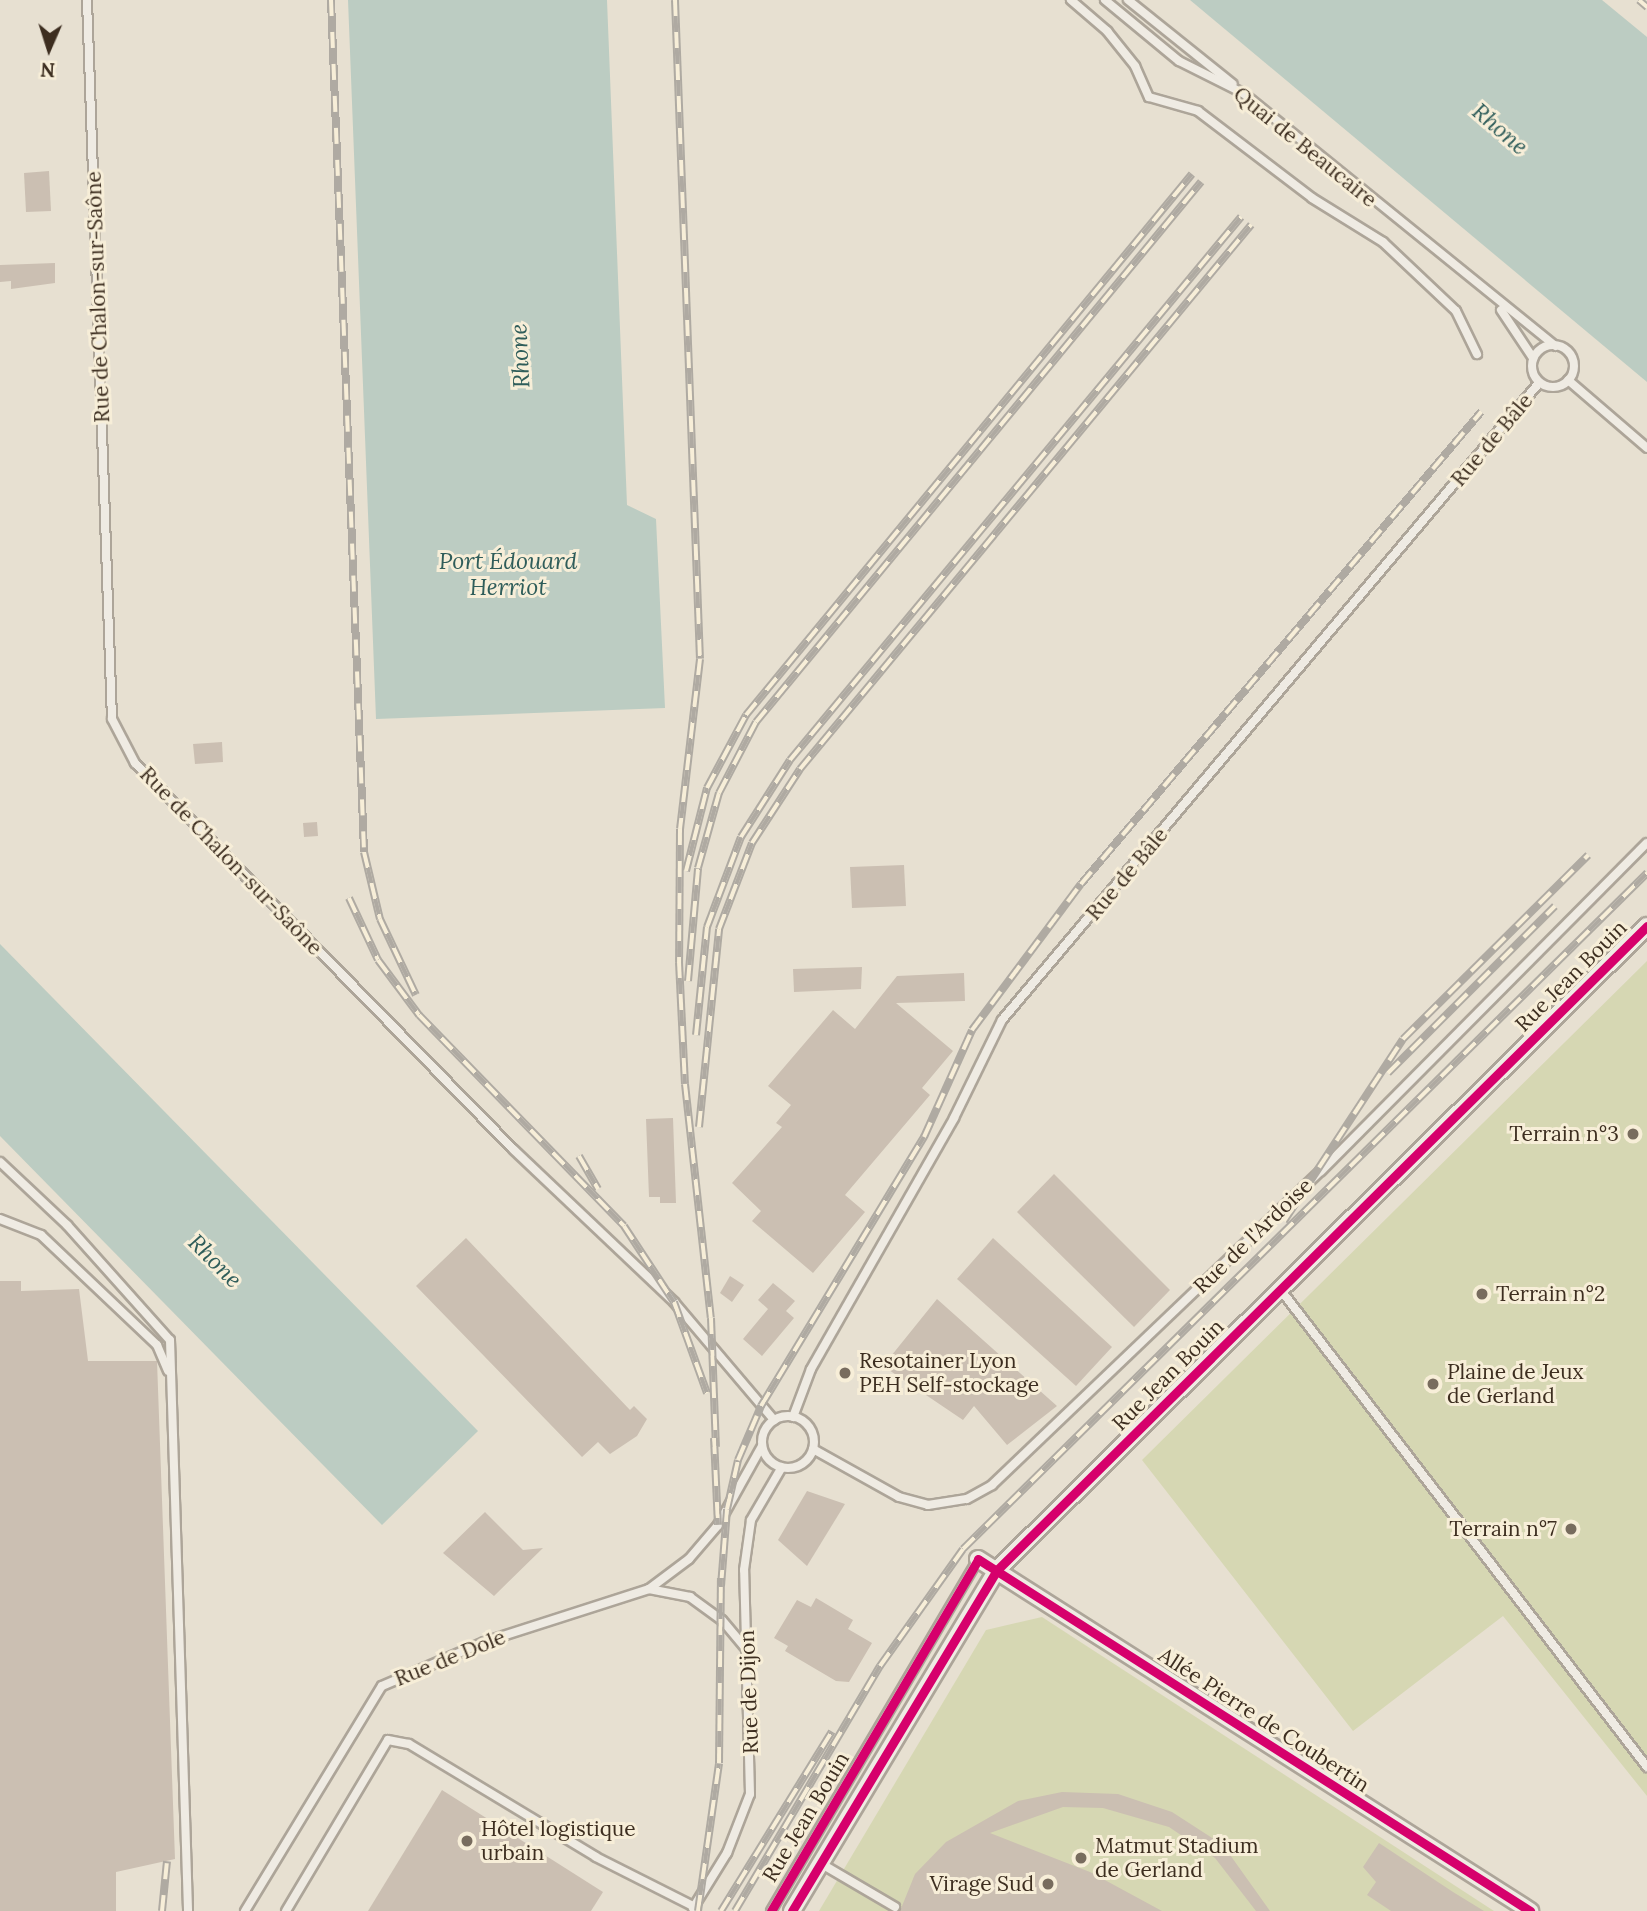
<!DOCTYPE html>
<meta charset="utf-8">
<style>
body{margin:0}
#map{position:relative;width:1647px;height:1911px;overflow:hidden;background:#e7e0d1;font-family:Lora,serif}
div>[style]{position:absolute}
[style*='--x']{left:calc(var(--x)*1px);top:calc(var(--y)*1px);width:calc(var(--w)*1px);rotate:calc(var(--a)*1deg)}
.green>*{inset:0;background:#d6d7b3}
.water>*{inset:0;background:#bcccc2}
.building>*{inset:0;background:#cbbfb2}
.roads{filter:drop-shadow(2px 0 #ada599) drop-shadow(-2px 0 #ada599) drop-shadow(0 2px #ada599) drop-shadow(0 -2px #ada599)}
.lane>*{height:8px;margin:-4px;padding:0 4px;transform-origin:4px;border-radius:4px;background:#efebe3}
.lane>.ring{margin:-4px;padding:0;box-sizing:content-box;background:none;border:8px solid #efebe3;border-radius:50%}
.street>*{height:16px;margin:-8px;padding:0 8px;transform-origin:8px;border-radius:8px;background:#efebe3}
.rail>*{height:8px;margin-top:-4px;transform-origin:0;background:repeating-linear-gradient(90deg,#f7eed8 0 16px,#afaaa2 0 32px);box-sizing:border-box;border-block:2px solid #afaaa2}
.cycleway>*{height:9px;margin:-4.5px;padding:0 4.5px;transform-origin:4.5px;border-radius:4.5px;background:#d6006c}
.dots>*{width:19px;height:19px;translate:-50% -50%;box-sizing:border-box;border:4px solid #f7eed8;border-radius:50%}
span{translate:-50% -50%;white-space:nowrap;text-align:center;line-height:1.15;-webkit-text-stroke:6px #f7eed8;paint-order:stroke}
.street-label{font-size:21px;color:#3d2e20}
.poi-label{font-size:21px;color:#3d2e20}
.right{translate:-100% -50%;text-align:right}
.left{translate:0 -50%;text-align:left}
.water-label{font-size:23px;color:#2f5d5a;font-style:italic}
.north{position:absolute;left:14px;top:14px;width:70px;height:70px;-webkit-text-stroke:5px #f7eed8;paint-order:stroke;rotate:183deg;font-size:19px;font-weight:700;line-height:28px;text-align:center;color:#3d2e20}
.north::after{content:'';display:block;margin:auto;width:24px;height:32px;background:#3d2e20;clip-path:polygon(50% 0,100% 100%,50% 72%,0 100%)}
</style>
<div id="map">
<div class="green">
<i style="clip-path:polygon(1647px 961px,1647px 1796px,1503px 1616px,1353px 1731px,1142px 1460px)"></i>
<i style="clip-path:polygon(1042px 1617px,1494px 1911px,819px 1911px,986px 1630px)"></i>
</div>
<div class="water">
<i style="clip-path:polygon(348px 0,607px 0,627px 505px,656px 519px,665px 708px,376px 719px)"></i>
<i style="clip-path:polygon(1190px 0,1602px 0,1647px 37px,1647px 382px)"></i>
<i style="clip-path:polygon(0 944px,478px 1431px,382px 1525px,0 1136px)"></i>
</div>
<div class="building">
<i style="clip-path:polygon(49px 171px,51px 211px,26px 212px,24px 173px)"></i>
<i style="clip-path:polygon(55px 263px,55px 283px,11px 289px,11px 281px,0 282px,0 265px)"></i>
<i style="clip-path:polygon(222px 742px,223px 762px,195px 764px,193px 744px)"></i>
<i style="clip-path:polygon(317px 822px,318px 836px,304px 837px,303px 823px)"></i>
<i style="clip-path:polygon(904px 865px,906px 906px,852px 908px,850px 867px)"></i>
<i style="clip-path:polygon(862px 967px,861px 989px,794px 992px,793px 969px)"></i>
<i style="clip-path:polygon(964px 973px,965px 1001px,896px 1003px,953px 1051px,922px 1088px,930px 1095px,845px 1195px,865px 1212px,813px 1273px,752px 1221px,761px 1211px,732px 1183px,782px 1127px,776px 1123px,791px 1105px,768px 1086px,833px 1010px,855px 1029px,897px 976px)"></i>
<i style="clip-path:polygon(673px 1118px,676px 1203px,660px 1203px,660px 1197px,649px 1197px,646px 1119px)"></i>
<i style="clip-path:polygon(1054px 1174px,1170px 1290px,1134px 1327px,1017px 1212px)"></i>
<i style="clip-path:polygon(466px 1238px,630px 1410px,634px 1406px,647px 1419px,637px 1436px,610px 1454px,598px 1442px,582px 1457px,416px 1286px)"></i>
<i style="clip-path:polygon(993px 1238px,1112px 1347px,1076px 1386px,957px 1279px)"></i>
<i style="clip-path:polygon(730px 1276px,744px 1285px,732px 1302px,720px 1293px)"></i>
<i style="clip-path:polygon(0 1281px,21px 1281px,21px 1291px,79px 1289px,88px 1361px,157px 1361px,175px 1859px,116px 1872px,116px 1911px,0 1911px)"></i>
<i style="clip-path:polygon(773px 1283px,795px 1301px,786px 1311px,794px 1318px,762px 1356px,743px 1339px,768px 1309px,758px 1300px)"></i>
<i style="clip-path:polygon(937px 1299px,1057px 1406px,1007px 1445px,974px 1406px,963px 1420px,883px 1366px)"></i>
<i style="clip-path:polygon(807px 1491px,845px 1504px,807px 1566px,778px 1540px)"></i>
<i style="clip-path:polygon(485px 1512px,523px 1550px,543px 1548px,494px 1596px,443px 1553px)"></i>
<i style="clip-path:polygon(816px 1598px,853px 1620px,848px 1629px,872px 1643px,849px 1682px,836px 1681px,785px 1651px,788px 1646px,774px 1638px,797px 1600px,811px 1607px)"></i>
<i style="clip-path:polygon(442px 1790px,603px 1892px,591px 1911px,368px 1911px)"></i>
<i style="clip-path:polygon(1062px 1792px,1118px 1794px,1172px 1812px,1223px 1845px,1270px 1911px,1256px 1911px,1215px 1858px,1169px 1827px,1103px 1808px,1063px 1807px,990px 1833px,1090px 1872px,1162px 1911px,900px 1911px,915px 1874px,946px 1842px,1018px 1801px)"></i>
<i style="clip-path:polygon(1379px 1843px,1453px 1892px,1484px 1911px,1391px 1911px,1367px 1895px,1376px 1882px,1363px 1867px)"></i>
</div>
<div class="roads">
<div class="lane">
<i style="--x:87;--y:0;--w:719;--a:88.01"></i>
<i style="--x:112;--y:719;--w:50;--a:62.4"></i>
<i style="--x:135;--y:763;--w:542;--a:45.6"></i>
<i style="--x:514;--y:1150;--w:221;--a:43.5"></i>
<i style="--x:674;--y:1302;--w:155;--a:49.7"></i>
<i style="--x:1071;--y:0;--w:48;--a:40.7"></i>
<i style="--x:1107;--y:31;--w:45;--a:51.3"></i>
<i style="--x:1135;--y:66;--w:34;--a:66"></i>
<i style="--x:1149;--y:97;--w:51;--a:15.9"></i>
<i style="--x:1198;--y:111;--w:143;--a:37.3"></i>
<i style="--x:1312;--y:198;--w:84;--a:31.8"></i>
<i style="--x:1383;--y:242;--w:100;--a:43.4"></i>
<i style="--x:1456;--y:311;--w:48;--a:64"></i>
<i style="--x:1105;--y:0;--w:96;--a:39.5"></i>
<i style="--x:1179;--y:61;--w:72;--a:26.6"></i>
<i style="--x:1243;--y:93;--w:402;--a:39"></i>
<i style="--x:1128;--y:0;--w:134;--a:38.7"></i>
<i style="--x:1501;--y:310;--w:58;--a:56.3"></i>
<i class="ring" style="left:1532px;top:345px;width:34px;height:34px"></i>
<i style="--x:1568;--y:380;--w:104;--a:40.7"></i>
<i style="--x:0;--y:1162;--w:92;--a:43.2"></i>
<i style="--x:67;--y:1225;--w:154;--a:48.2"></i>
<i style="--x:170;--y:1340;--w:571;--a:88.19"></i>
<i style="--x:0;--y:1219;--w:44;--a:21.3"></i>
<i style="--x:41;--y:1235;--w:160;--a:43.5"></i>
<i style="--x:157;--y:1345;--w:28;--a:67"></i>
<i style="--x:1280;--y:1289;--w:603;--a:52.48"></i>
<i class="ring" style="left:762px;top:1416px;width:44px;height:44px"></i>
<i style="--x:793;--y:1417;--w:51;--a:-69.4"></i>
<i style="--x:811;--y:1369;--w:289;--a:-60.3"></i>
<i style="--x:954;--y:1118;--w:109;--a:-63.9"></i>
<i style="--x:1002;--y:1020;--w:833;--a:-49.87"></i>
<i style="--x:813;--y:1449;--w:98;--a:29.2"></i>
<i style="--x:899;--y:1497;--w:30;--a:15"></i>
<i style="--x:928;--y:1505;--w:39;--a:-9"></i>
<i style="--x:967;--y:1499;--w:29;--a:-29"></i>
<i style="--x:992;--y:1485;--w:455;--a:-43.7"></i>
<i style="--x:1321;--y:1171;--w:462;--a:-45.2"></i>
<i style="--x:649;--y:1589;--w:42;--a:11"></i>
<i style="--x:690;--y:1597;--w:39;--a:36"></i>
<i style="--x:722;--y:1620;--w:39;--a:50"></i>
<i style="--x:820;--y:1863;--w:87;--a:30.4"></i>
<i style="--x:693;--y:1908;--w:65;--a:-58.3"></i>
<i style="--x:727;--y:1853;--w:63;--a:-68.7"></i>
<i style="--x:750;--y:1794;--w:224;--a:-91.5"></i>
<i style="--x:744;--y:1570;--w:50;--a:-82"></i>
<i style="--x:751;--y:1520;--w:61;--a:-59.7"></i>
<i style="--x:245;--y:1911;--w:263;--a:-58.7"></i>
<i style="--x:382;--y:1686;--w:111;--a:-23.3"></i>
<i style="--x:484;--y:1642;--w:173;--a:-17.8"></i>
<i style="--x:649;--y:1589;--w:50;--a:-36.9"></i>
<i style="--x:689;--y:1559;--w:45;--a:-49.5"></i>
<i style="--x:718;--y:1525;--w:90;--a:-60.9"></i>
<i style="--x:286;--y:1911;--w:199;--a:-59.2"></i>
<i style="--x:388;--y:1740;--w:21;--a:11"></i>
<i style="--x:409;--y:1744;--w:218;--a:31.1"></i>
<i style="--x:596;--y:1857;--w:111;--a:26.8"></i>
<i style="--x:771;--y:1911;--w:408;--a:-59.5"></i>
</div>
<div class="street">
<i style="--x:978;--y:1559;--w:655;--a:32.52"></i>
<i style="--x:792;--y:1911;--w:398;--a:-59"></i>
<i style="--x:997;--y:1570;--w:915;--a:-44.73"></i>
</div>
</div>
<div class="rail">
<i style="--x:331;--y:0;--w:853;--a:87.78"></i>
<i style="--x:364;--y:852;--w:69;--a:76.6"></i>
<i style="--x:380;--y:919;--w:84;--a:64.7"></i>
<i style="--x:675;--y:0;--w:659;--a:87.83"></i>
<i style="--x:700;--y:659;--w:171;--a:96.7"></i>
<i style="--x:680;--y:829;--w:133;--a:90.4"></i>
<i style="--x:679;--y:962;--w:122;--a:87.2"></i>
<i style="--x:685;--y:1084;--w:235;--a:83.7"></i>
<i style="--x:711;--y:1318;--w:129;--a:87.8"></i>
<i style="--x:1639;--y:0;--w:11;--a:41"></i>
<i style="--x:686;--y:871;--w:86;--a:-75.8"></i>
<i style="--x:707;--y:788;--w:83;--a:-61.9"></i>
<i style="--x:746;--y:715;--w:701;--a:-50.5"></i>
<i style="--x:349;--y:898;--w:68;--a:64.9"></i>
<i style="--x:378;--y:960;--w:69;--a:53.3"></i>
<i style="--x:419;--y:1015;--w:294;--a:45.8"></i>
<i style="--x:624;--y:1226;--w:91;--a:56.7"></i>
<i style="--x:674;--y:1302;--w:97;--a:70.1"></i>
<i style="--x:688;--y:981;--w:113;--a:-84.9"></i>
<i style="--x:698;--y:868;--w:78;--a:-74.4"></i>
<i style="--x:719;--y:793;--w:80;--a:-62.5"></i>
<i style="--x:756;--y:722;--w:700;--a:-50.51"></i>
<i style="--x:696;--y:1035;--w:109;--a:-84.2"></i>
<i style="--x:707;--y:927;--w:96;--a:-69.3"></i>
<i style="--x:741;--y:837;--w:91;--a:-57.5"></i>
<i style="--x:790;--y:760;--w:706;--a:-50.29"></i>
<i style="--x:1388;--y:1073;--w:236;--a:-45"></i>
<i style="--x:699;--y:1127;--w:199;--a:-84.2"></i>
<i style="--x:719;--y:929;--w:92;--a:-69"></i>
<i style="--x:752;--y:843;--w:88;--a:-57"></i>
<i style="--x:800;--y:769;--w:707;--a:-50.34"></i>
<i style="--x:579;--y:1156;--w:38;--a:60"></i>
<i style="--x:1284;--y:1221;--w:217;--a:-56.8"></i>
<i style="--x:1403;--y:1039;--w:261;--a:-44.8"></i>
<i style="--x:714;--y:1438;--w:87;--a:87.4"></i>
<i style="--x:721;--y:1586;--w:77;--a:-85.5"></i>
<i style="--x:727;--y:1509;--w:50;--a:-77.3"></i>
<i style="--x:738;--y:1460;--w:59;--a:-66.9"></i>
<i style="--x:761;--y:1406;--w:315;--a:-58.8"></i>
<i style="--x:924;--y:1137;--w:117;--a:-65.8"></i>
<i style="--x:972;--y:1030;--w:182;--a:-53.3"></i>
<i style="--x:1081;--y:884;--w:619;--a:-49.72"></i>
<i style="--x:162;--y:1911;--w:50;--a:-84.3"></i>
<i style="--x:698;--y:1911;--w:149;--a:-81.9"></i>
<i style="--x:719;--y:1763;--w:185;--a:-89.4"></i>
<i style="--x:721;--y:1911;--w:211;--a:-58.3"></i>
<i style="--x:735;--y:1911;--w:285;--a:-59.4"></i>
<i style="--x:880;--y:1666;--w:143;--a:-54.6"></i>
<i style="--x:963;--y:1549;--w:962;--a:-44.66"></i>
</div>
<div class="cycleway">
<i style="--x:771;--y:1911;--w:408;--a:-59.5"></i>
<i style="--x:978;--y:1559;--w:655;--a:32.52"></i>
<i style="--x:792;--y:1911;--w:398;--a:-59"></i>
<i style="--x:997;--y:1570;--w:915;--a:-44.73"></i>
</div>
<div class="dots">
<i style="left:1633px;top:1134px;background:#786c5e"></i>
<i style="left:1482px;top:1294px;background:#786c5e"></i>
<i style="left:845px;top:1373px;background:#786c5e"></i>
<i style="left:1433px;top:1384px;background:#786c5e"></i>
<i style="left:1571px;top:1529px;background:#786c5e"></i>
<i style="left:467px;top:1841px;background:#786c5e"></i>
<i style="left:1081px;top:1858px;background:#786c5e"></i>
<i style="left:1048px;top:1884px;background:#786c5e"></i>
</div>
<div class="street-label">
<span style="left:1305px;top:147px;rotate:39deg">Quai de Beaucaire</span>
<span style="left:98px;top:297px;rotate:-92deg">Rue de Chalon-sur-Saône</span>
<span style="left:1492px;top:440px;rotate:-50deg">Rue de Bâle</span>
<span style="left:231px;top:861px;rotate:46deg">Rue de Chalon-sur-Saône</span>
<span style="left:1127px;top:874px;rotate:-50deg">Rue de Bâle</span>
<span style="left:1571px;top:976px;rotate:-45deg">Rue Jean Bouin</span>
<span style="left:1253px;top:1236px;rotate:-44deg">Rue de l'Ardoise</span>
<span style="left:1168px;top:1375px;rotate:-45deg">Rue Jean Bouin</span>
<span style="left:450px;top:1658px;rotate:-22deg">Rue de Dole</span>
<span style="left:749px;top:1692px;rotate:-92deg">Rue de Dijon</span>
<span style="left:1264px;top:1720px;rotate:33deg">Allée Pierre de Coubertin</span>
<span style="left:806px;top:1817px;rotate:-59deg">Rue Jean Bouin</span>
</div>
<div class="poi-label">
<span class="right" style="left:1619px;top:1134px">Terrain n°3</span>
<span class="left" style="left:1496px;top:1294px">Terrain n°2</span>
<span class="left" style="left:859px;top:1373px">Resotainer Lyon<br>PEH Self-stockage</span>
<span class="left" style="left:1447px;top:1384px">Plaine de Jeux<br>de Gerland</span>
<span class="right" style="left:1557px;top:1529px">Terrain n°7</span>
<span class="left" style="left:481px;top:1841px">Hôtel logistique<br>urbain</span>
<span class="left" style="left:1095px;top:1858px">Matmut Stadium<br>de Gerland</span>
<span class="right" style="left:1034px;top:1884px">Virage Sud</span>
</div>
<div class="water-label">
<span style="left:1500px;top:129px;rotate:41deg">Rhone</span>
<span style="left:520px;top:356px;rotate:-93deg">Rhone</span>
<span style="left:508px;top:574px">Port Édouard<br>Herriot</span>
<span style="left:215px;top:1261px;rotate:45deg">Rhone</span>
</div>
<div class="north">N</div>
</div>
